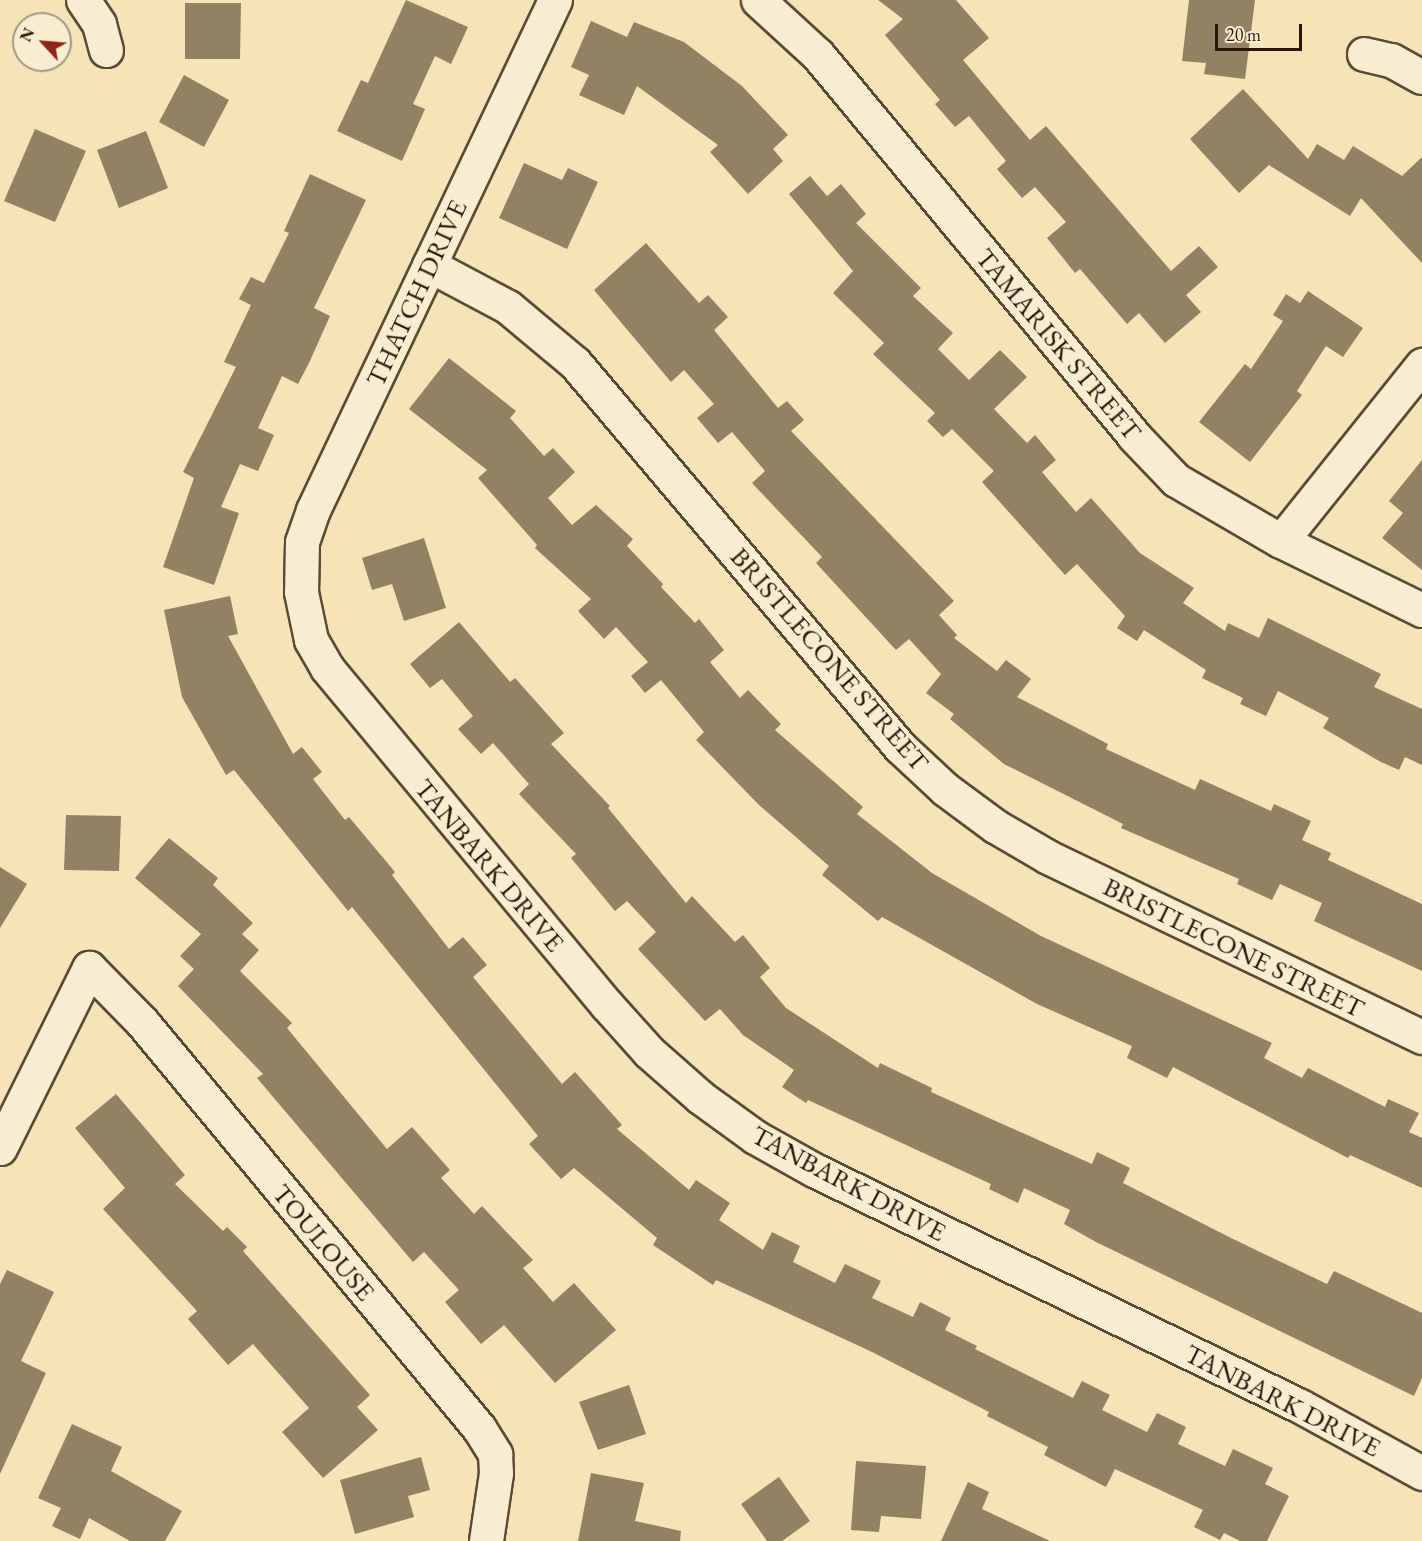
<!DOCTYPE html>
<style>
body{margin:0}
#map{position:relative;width:1422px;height:1541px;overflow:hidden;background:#f5e4b7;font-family:"EB Garamond",serif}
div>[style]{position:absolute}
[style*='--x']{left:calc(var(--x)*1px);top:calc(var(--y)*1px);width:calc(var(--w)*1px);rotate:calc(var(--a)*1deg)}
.building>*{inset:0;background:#928163}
.roads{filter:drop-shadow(2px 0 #5a4a34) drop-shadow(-2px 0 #5a4a34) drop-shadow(0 2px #5a4a34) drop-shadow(0 -2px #5a4a34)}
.minor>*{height:33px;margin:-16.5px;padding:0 16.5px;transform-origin:16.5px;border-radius:16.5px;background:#f8edd0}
span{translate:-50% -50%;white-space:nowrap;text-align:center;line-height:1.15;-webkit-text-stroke:5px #f8edd0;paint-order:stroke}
.street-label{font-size:27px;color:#271609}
.north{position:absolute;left:12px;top:12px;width:60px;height:60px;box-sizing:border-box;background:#f8edd0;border:2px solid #a49780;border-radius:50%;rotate:296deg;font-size:16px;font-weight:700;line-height:24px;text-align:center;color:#271609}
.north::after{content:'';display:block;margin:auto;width:21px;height:27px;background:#8f2418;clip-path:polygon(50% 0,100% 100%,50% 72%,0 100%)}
.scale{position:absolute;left:1215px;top:24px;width:87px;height:27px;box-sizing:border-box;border:3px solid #271609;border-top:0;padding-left:8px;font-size:18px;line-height:21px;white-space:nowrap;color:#271609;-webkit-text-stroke:4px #f8edd0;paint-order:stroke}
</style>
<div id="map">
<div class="building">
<i style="clip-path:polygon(406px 0,468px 27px,451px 64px,435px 56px,413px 104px,425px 109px,402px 161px,337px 131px,361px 80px,368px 83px)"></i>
<i style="clip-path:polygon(878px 0,956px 0,989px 38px,963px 60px,1030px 140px,1046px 126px,1171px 271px,1199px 246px,1218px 267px,1186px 295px,1201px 312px,1165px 343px,1139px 313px,1127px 324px,1080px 269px,1075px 273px,1047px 238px,1066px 222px,1035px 187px,1022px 198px,997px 169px,1006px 161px,969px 116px,955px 127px,935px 104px,940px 100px,885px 35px,903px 19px)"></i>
<i style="clip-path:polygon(1189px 0,1255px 0,1245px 79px,1204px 74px,1206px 63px,1182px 61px)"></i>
<i style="clip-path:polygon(185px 3px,241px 3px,240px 59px,185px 59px)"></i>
<i style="clip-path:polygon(591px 21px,627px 37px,634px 22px,684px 42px,742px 86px,788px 135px,773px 149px,783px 161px,748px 194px,710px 152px,718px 145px,637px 86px,624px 115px,579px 95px,589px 75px,571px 67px)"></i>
<i style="clip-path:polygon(184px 75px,229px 100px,204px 147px,159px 122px)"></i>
<i style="clip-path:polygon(1243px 89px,1308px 159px,1317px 144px,1344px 160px,1353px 146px,1402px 176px,1422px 157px,1422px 263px,1361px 198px,1350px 216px,1269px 165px,1239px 193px,1190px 139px)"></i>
<i style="clip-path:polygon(35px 129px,86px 151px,55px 222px,4px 201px)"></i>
<i style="clip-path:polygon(146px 131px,168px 188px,119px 208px,97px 150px)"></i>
<i style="clip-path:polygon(524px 163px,562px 180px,568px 168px,598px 182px,567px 249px,499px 218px)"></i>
<i style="clip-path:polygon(310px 174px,366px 200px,314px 308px,330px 316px,309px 363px,298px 384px,282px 376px,258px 428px,274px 435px,258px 471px,240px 464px,221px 507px,239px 513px,214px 585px,163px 567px,194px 478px,183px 472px,236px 367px,224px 362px,251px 305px,239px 299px,251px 277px,264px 283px,289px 233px,284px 231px)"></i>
<i style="clip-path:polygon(810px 176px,827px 196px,841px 184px,866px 214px,856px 223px,921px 288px,913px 296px,953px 333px,938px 349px,969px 380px,1000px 350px,1027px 377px,994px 409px,1027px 443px,1035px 435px,1056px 460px,1042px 472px,1076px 512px,1091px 498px,1140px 553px,1194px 588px,1183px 603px,1225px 631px,1228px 623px,1259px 638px,1268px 618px,1381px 674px,1374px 687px,1422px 709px,1422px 765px,1405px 757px,1399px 770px,1379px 761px,1323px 728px,1329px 718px,1278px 691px,1266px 716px,1240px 704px,1243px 698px,1202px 678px,1206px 670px,1144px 630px,1137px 641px,1117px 628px,1125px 616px,1077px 564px,1065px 575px,982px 482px,994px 471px,952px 429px,943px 437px,927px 421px,935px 413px,873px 354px,884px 343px,833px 293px,853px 271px,789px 194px)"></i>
<i style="clip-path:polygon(646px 243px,699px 303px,708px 295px,728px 317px,714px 330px,778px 408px,787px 401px,804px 420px,791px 431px,954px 601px,939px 615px,957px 635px,954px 638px,997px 671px,1006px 660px,1031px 679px,1017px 697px,1108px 744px,1106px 749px,1195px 790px,1200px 779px,1271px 811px,1274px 804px,1311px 821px,1302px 840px,1331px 853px,1328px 860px,1422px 904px,1422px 971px,1314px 921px,1322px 903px,1280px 884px,1272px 900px,1237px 884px,1239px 879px,1121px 828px,1123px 824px,1004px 764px,950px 719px,954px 714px,926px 693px,941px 674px,909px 639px,896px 650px,816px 563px,822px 557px,752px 483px,765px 471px,732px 432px,718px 443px,697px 418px,714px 404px,684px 370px,671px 382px,594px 290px)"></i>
<i style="clip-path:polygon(1308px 291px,1363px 328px,1343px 357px,1326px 346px,1297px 391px,1302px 395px,1250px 462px,1199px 422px,1245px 364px,1251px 369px,1283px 321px,1273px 315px,1286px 294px,1300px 303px)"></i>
<i style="clip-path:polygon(449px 358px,516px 411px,510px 418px,544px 456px,553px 448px,575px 472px,548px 498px,572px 525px,596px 505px,633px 539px,627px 546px,663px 584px,661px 587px,695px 623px,699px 619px,724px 650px,710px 662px,740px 698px,748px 690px,781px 724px,775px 730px,863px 807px,857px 814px,932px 873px,1041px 936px,1272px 1043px,1264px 1058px,1302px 1078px,1308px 1068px,1385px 1107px,1388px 1099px,1419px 1113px,1409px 1132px,1422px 1138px,1422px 1188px,1350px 1155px,1348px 1158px,1173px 1067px,1167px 1078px,1127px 1058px,1132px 1046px,1037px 1004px,882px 917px,878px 921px,822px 875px,829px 866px,759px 805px,696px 740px,704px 732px,661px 680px,645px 693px,631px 676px,648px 662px,616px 627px,604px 639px,578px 611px,591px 599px,535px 548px,537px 545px,478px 478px,487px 470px,409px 409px)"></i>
<i style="clip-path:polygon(1422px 460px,1422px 570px,1382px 538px,1403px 513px,1389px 501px)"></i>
<i style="clip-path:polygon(424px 538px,446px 608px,404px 621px,392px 584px,372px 590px,362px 558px)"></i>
<i style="clip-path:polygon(230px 596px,238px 634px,228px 636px,293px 754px,302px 747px,322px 772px,313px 779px,345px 820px,349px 817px,395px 872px,392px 875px,449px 949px,463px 937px,487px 965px,473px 977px,562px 1084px,575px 1072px,622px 1125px,617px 1129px,689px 1190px,696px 1180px,730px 1203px,719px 1220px,763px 1250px,772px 1232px,800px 1246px,793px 1262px,835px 1283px,845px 1264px,881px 1281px,872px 1298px,913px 1317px,920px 1302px,951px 1318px,945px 1330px,977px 1346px,975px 1349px,1073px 1398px,1082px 1381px,1110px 1395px,1102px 1410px,1147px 1432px,1157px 1413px,1186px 1427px,1178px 1444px,1225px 1466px,1233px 1449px,1273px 1468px,1265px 1484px,1289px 1496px,1267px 1541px,1240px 1541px,1224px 1533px,1220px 1540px,1194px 1527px,1203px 1510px,1115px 1469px,1106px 1487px,1044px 1455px,1048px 1447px,987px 1416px,989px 1412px,870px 1351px,716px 1280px,713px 1285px,653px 1245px,657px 1238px,574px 1168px,561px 1179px,529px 1144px,538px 1136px,352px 907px,348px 911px,234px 770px,226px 775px,182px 697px,164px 610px)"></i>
<i style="clip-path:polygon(459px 622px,510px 682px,515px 678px,564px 733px,551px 744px,610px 806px,608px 808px,686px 903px,692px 896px,735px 942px,743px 935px,770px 968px,760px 977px,786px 1008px,878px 1068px,880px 1063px,932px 1088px,931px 1092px,1092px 1164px,1097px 1152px,1130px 1168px,1123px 1183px,1231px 1238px,1327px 1284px,1334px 1271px,1422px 1313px,1422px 1378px,1414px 1396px,1096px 1242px,1064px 1224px,1070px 1210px,1024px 1188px,1018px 1203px,989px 1189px,991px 1184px,808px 1100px,806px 1103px,782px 1087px,794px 1070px,743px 1035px,720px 1009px,705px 1021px,638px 949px,656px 932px,627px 901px,615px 911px,571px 858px,576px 854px,519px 794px,529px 784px,493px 743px,481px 754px,458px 729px,473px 716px,442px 679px,430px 688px,410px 664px)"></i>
<i style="clip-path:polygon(66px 815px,121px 816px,119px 871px,64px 870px)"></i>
<i style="clip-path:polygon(169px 838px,218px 878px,213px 885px,253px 923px,242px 934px,259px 950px,240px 971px,292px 1023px,287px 1028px,387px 1149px,412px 1127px,450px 1170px,441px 1178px,474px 1214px,482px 1206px,533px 1260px,523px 1268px,553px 1302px,574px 1283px,616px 1330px,555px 1383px,504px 1325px,481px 1344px,445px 1302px,459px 1290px,424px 1252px,413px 1262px,257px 1078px,263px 1074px,178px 986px,194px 969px,180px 956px,201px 934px,135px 878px)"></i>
<i style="clip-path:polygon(0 867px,27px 884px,0 928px)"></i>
<i style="clip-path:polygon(116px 1094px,185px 1175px,175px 1184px,223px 1231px,227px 1227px,247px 1247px,243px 1251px,370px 1395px,357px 1407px,378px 1430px,323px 1478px,282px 1432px,309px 1408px,253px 1344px,228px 1365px,188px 1319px,197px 1311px,103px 1209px,125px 1188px,75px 1128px)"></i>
<i style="clip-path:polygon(7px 1270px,54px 1292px,21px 1361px,46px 1373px,0 1474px,0 1284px)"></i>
<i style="clip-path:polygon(629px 1385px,646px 1434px,598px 1450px,579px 1402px)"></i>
<i style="clip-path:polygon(72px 1424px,122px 1447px,111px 1471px,182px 1511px,165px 1541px,130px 1541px,89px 1518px,80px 1539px,52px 1526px,61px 1508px,38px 1498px)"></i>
<i style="clip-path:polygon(421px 1457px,430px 1490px,408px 1496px,414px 1517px,355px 1534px,340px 1480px)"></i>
<i style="clip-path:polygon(856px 1461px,926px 1466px,921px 1519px,881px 1516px,879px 1532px,851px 1530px)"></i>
<i style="clip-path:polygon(591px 1473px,644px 1483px,635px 1521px,681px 1531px,680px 1541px,578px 1541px)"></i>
<i style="clip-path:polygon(779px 1477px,810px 1521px,782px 1541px,767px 1541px,741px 1504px)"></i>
<i style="clip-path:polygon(968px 1482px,989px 1492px,982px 1509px,1050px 1541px,941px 1541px)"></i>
</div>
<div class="roads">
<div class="minor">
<i style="--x:83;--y:0;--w:29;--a:56"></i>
<i style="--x:99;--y:24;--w:27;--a:75"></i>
<i style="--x:555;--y:0;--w:565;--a:115.38"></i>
<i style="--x:313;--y:510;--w:34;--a:109"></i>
<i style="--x:302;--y:542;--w:50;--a:91.1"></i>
<i style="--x:301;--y:592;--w:49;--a:78.2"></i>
<i style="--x:311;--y:640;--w:32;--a:60"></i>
<i style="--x:327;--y:668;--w:437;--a:50.3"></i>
<i style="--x:606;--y:1004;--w:64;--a:48.1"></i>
<i style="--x:649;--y:1052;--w:68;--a:41.4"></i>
<i style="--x:700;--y:1097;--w:68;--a:36"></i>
<i style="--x:755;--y:1137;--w:68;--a:29.2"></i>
<i style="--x:814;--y:1170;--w:540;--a:25.9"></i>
<i style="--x:1300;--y:1406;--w:139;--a:28.8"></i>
<i style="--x:758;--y:0;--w:81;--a:42.5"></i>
<i style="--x:818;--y:55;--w:494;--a:50.3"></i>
<i style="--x:1133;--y:435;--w:62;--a:46.3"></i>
<i style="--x:1176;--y:480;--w:121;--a:30.2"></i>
<i style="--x:1281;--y:541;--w:157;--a:26.1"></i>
<i style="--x:1364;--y:54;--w:28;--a:13"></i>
<i style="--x:1391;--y:60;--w:35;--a:29"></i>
<i style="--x:429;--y:265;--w:89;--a:28"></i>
<i style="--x:508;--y:307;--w:87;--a:39.9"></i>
<i style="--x:575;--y:363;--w:503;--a:49.76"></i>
<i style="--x:900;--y:747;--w:62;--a:43"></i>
<i style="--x:945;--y:789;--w:62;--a:36.5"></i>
<i style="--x:995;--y:826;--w:61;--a:30.3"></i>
<i style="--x:1048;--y:857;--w:415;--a:25.7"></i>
<i style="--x:1281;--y:541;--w:226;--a:-51.3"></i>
<i style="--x:0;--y:1148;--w:201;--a:-63.7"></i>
<i style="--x:89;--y:968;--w:76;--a:45.5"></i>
<i style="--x:142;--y:1022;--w:528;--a:50.31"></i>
<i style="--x:479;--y:1428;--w:31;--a:58"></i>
<i style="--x:495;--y:1454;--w:19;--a:87"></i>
<i style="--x:496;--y:1473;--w:69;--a:98.4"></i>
</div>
</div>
<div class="street-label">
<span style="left:416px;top:293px;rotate:-65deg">THATCH DRIVE</span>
<span style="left:1059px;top:344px;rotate:50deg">TAMARISK STREET</span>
<span style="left:830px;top:659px;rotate:49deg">BRISTLECONE STREET</span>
<span style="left:490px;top:865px;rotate:50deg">TANBARK DRIVE</span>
<span style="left:1234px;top:947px;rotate:26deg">BRISTLECONE STREET</span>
<span style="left:849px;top:1183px;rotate:28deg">TANBARK DRIVE</span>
<span style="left:324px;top:1242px;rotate:50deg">TOULOUSE</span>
<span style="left:1283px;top:1400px;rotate:27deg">TANBARK DRIVE</span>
</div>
<div class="north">N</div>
<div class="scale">20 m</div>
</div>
